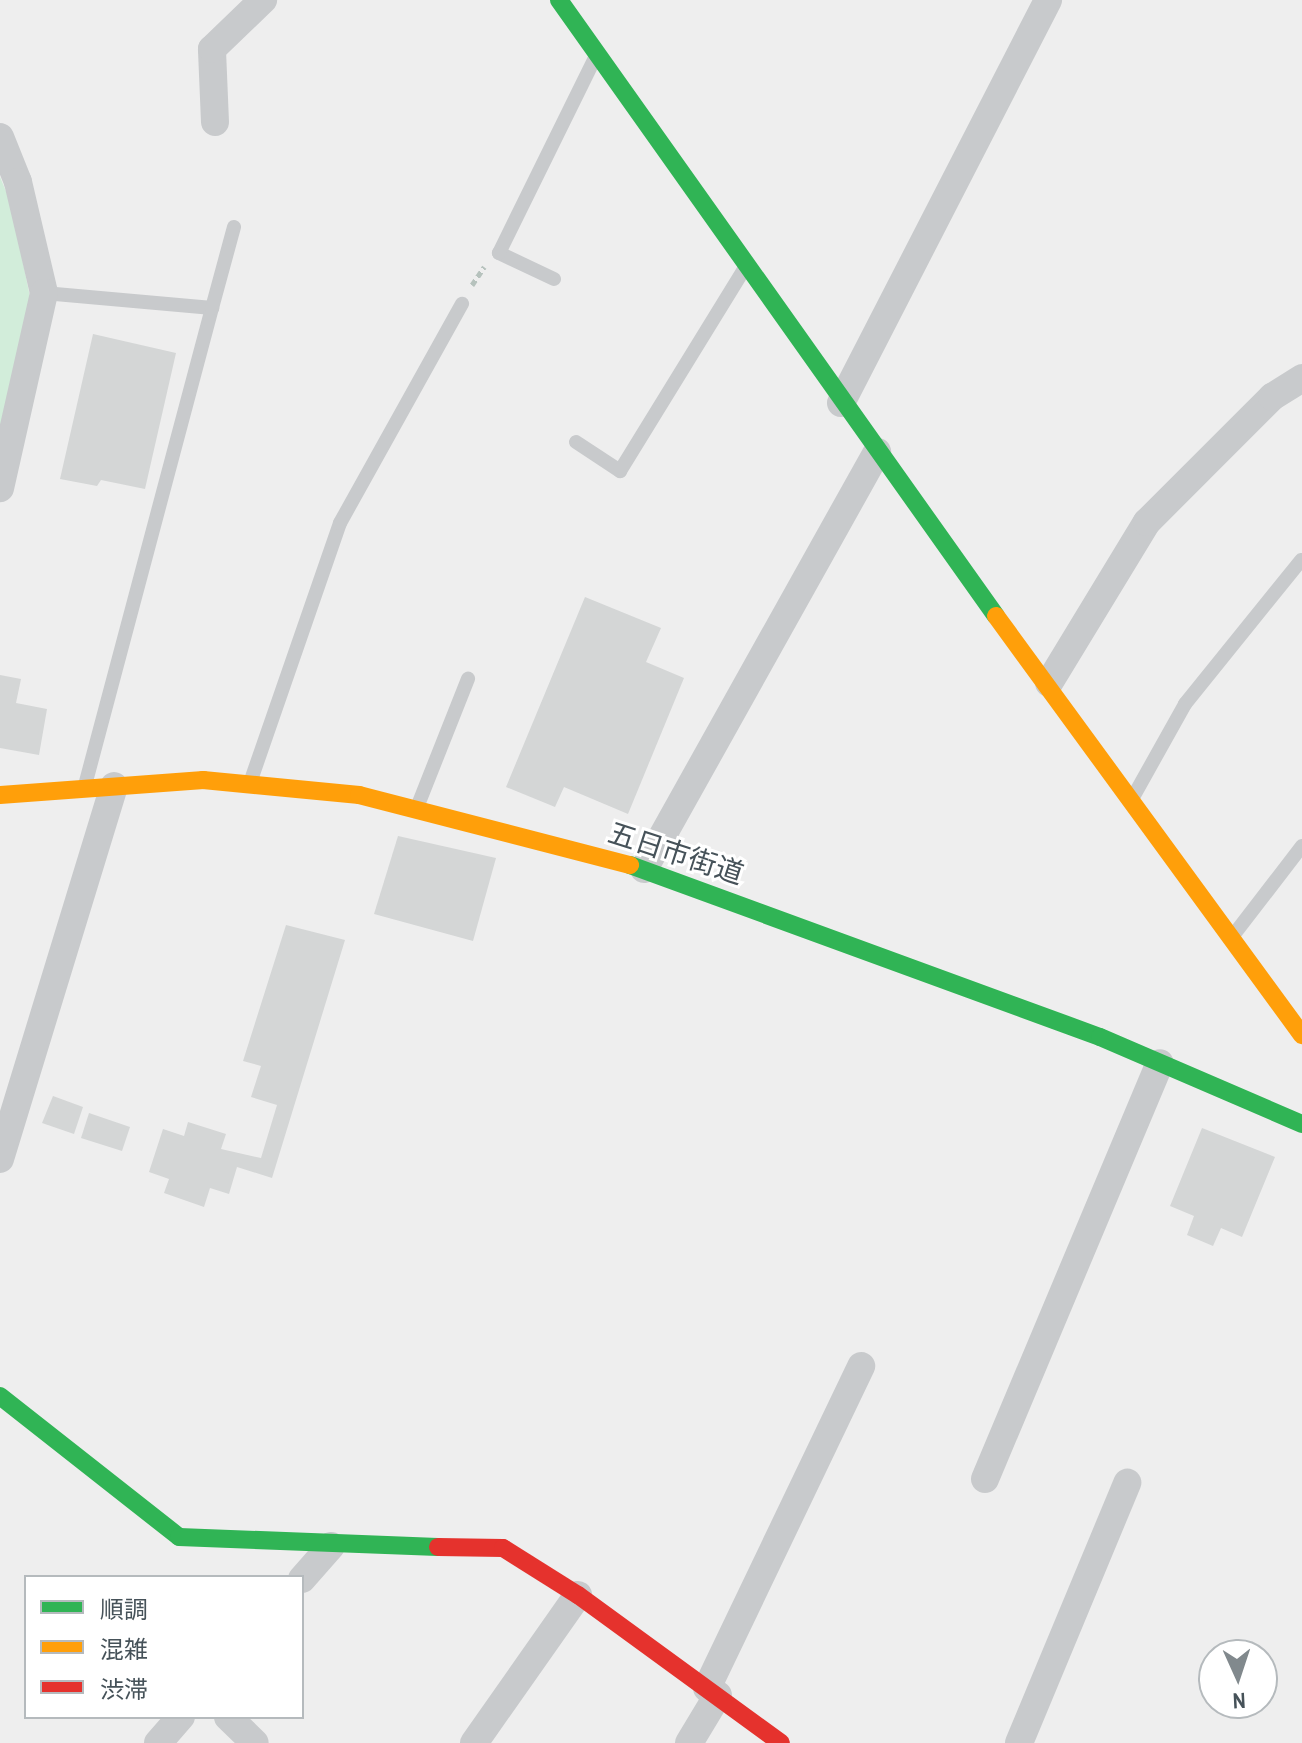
<!DOCTYPE html>
<meta charset="utf-8">
<style>
body{margin:0}
#map{position:relative;width:1302px;height:1743px;overflow:hidden;background:#eee;font-family:"Archivo Narrow","Noto Sans JP",sans-serif}
div>[style]{position:absolute}
[style*='--x']{left:calc(var(--x)*1px);top:calc(var(--y)*1px);width:calc(var(--w)*1px);rotate:calc(var(--a)*1deg)}
.green>*{inset:0;background:#d2edda}
.building>*{inset:0;background:#d4d6d6}
.path>*{height:5px;margin-top:-2.5px;transform-origin:0;background:repeating-linear-gradient(90deg,#b6c2bd 0 6px,transparent 0 10px)}
.lane>*{height:14px;margin:-7px;padding:0 7px;transform-origin:7px;border-radius:7px;background:#c8cacc}
.street>*{height:28px;margin:-14px;padding:0 14px;transform-origin:14px;border-radius:14px;background:#c8cacc}
.fast>*{height:18px;margin:-9px;padding:0 9px;transform-origin:9px;border-radius:9px;background:#30b455}
.slow>*{height:18px;margin:-9px;padding:0 9px;transform-origin:9px;border-radius:9px;background:#ff9f0a}
.jam>*{height:18px;margin:-9px;padding:0 9px;transform-origin:9px;border-radius:9px;background:#e5322d}
span{translate:-50% -50%;white-space:nowrap;text-align:center;line-height:1.15;-webkit-text-stroke:6px #fff;paint-order:stroke}
.street-label{font-size:28px;color:#465259}
.legend{position:absolute;left:24px;top:1575px;width:280px;height:144px;box-sizing:border-box;background:#fff;border:2px solid #b5babd;margin:0;padding:10px 14px;list-style:none;font-size:24px;color:#465259}
.legend li{display:flex;align-items:center;gap:16px;height:40px}
.legend b{width:40px;border:2px solid #b5babd}
.north{position:absolute;left:1198px;top:1639px;width:80px;height:80px;box-sizing:border-box;background:#fff;border:2px solid #b5babd;border-radius:50%;rotate:177deg;font-size:22px;font-weight:700;line-height:32px;text-align:center;color:#465259}
.north::after{content:'';display:block;margin:auto;width:28px;height:36px;background:#81898d;clip-path:polygon(50% 0,100% 100%,50% 72%,0 100%)}
</style>
<div id="map">
<div class="green">
<i style="clip-path:polygon(0 177px,11px 203px,30px 297px,0 430px)"></i>
</div>
<div class="building">
<i style="clip-path:polygon(93px 334px,176px 353px,145px 489px,101px 480px,97px 486px,60px 479px)"></i>
<i style="clip-path:polygon(585px 597px,661px 628px,646px 662px,684px 678px,628px 814px,564px 787px,555px 807px,506px 787px)"></i>
<i style="clip-path:polygon(0 675px,21px 679px,16px 703px,47px 709px,39px 755px,0 748px)"></i>
<i style="clip-path:polygon(398px 836px,496px 858px,473px 941px,374px 914px)"></i>
<i style="clip-path:polygon(286px 925px,345px 940px,272px 1178px,237px 1167px,229px 1194px,210px 1188px,204px 1207px,164px 1193px,169px 1179px,149px 1172px,163px 1129px,184px 1136px,188px 1122px,226px 1134px,221px 1149px,261px 1158px,277px 1105px,251px 1097px,261px 1066px,243px 1061px)"></i>
<i style="clip-path:polygon(53px 1096px,83px 1107px,74px 1134px,42px 1123px)"></i>
<i style="clip-path:polygon(89px 1113px,130px 1127px,122px 1151px,81px 1138px)"></i>
<i style="clip-path:polygon(1202px 1128px,1275px 1157px,1242px 1237px,1221px 1228px,1213px 1246px,1187px 1235px,1194px 1216px,1170px 1206px)"></i>
</div>
<div class="path">
<i style="--x:472;--y:285;--w:22;--a:-56"></i>
</div>
<div class="lane">
<i style="--x:554;--y:279;--w:61;--a:-154.7"></i>
<i style="--x:499;--y:253;--w:220;--a:-63.8"></i>
<i style="--x:44;--y:293;--w:169;--a:5.1"></i>
<i style="--x:212;--y:308;--w:491;--a:104.9"></i>
<i style="--x:212;--y:308;--w:84;--a:-74.8"></i>
<i style="--x:576;--y:442;--w:53;--a:33.4"></i>
<i style="--x:620;--y:471;--w:238;--a:-58.4"></i>
<i style="--x:251;--y:780;--w:272;--a:-70.9"></i>
<i style="--x:340;--y:523;--w:251;--a:-60.9"></i>
<i style="--x:1132;--y:799;--w:109;--a:-60.8"></i>
<i style="--x:1185;--y:704;--w:185;--a:-51.1"></i>
<i style="--x:418;--y:805;--w:136;--a:-68.4"></i>
<i style="--x:1232;--y:937;--w:115;--a:-52.4"></i>
</div>
<div class="street">
<i style="--x:215;--y:122;--w:73;--a:-92.4"></i>
<i style="--x:212;--y:49;--w:71;--a:-43.9"></i>
<i style="--x:0;--y:137;--w:48;--a:68.2"></i>
<i style="--x:18;--y:182;--w:114;--a:76.8"></i>
<i style="--x:44;--y:293;--w:200;--a:102.7"></i>
<i style="--x:841;--y:403;--w:453;--a:-62.8"></i>
<i style="--x:1049;--y:683;--w:188;--a:-58.7"></i>
<i style="--x:1147;--y:522;--w:177;--a:-45"></i>
<i style="--x:1272;--y:397;--w:36;--a:-32"></i>
<i style="--x:644;--y:869;--w:478;--a:-60.8"></i>
<i style="--x:0;--y:1159;--w:390;--a:-73"></i>
<i style="--x:985;--y:1479;--w:451;--a:-67.2"></i>
<i style="--x:302;--y:1579;--w:44;--a:-48.7"></i>
<i style="--x:707;--y:1688;--w:357;--a:-64.4"></i>
<i style="--x:228;--y:1717;--w:37;--a:44"></i>
<i style="--x:158;--y:1743;--w:35;--a:-49"></i>
<i style="--x:474;--y:1743;--w:181;--a:-54.9"></i>
<i style="--x:689;--y:1743;--w:56;--a:-58.9"></i>
<i style="--x:1019;--y:1743;--w:282;--a:-67.4"></i>
</div>
<div class="fast">
<i style="--x:559;--y:0;--w:755;--a:54.65"></i>
<i style="--x:630;--y:865;--w:500;--a:20.1"></i>
<i style="--x:1100;--y:1037;--w:220;--a:23.3"></i>
<i style="--x:0;--y:1396;--w:228;--a:38.2"></i>
<i style="--x:179;--y:1537;--w:259;--a:2.2"></i>
</div>
<div class="slow">
<i style="--x:996;--y:616;--w:519;--a:53.86"></i>
<i style="--x:0;--y:795;--w:204;--a:-4.2"></i>
<i style="--x:203;--y:780;--w:157;--a:5.5"></i>
<i style="--x:359;--y:795;--w:280;--a:14.5"></i>
</div>
<div class="jam">
<i style="--x:438;--y:1547;--w:65;--a:0.9"></i>
<i style="--x:503;--y:1548;--w:89;--a:32.1"></i>
<i style="--x:578;--y:1595;--w:251;--a:36.1"></i>
</div>
<div class="street-label">
<span style="left:676px;top:853px;rotate:18deg">五日市街道</span>
</div>
<ul class="legend">
<li><b style="height:10px;background:#30b455"></b>順調</li>
<li><b style="height:10px;background:#ff9f0a"></b>混雑</li>
<li><b style="height:10px;background:#e5322d"></b>渋滞</li>
</ul>
<div class="north">N</div>
</div>
